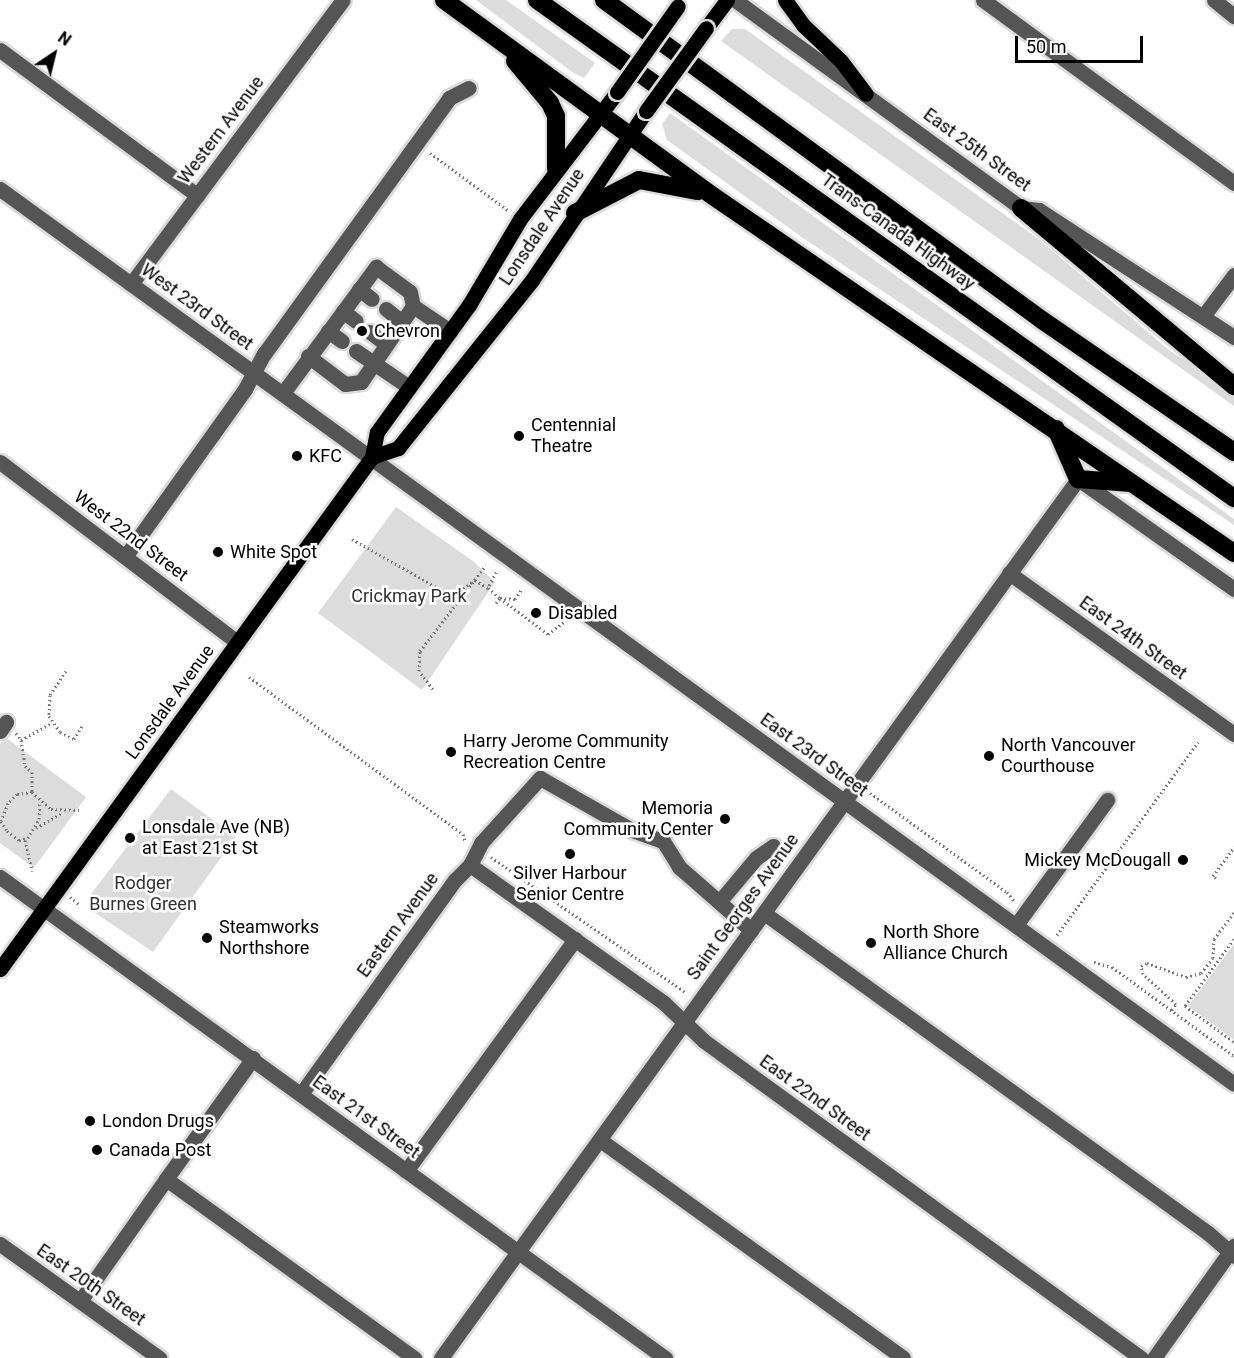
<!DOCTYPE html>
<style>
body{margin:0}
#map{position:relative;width:1234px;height:1358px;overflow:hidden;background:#fff;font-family:Roboto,sans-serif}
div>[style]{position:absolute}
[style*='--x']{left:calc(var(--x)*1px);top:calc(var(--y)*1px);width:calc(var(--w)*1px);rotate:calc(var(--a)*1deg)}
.green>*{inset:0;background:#dcdcdc}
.path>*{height:3px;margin-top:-1.5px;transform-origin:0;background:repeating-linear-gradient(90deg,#777 0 1.5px,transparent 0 4.5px)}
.roads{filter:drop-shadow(2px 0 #dbdbdb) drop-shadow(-2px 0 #dbdbdb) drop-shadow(0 2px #dbdbdb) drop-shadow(0 -2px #dbdbdb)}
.minor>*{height:15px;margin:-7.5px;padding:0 7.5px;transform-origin:7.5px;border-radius:7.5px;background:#555}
.major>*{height:15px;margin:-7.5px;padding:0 7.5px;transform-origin:7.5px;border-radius:7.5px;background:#000}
.highway>*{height:18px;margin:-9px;padding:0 9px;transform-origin:9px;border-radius:9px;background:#000}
.bridges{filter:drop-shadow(2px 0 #dbdbdb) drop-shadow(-2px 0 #dbdbdb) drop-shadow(0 2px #dbdbdb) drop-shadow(0 -2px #dbdbdb)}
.major-bridge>*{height:15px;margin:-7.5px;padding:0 7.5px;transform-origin:7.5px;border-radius:7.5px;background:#000}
.dots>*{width:16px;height:16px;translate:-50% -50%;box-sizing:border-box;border:3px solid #fff;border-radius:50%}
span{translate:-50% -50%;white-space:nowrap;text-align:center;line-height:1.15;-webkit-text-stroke:5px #fff;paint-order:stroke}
.street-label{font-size:18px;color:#000}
.poi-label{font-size:18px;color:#000}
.left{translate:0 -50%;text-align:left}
.right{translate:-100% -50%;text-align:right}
.park-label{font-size:18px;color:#333}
.north{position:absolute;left:24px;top:24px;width:60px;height:60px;-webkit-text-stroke:4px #fff;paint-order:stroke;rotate:35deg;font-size:16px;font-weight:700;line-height:24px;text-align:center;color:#000}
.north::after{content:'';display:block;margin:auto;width:21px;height:27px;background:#000;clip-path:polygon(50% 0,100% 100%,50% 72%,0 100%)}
.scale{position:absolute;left:1015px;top:36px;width:128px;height:27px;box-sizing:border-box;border:3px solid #000;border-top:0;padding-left:8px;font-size:18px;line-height:21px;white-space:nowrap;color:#000;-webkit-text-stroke:4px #fff;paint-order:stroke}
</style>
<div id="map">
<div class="green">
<i style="clip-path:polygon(476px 0,506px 0,595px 63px,584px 78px,572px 72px)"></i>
<i style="clip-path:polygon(732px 29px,745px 29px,1040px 240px,1170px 351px,1234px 390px,1234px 406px,721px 41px)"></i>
<i style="clip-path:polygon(670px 113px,1234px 519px,1234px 525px,803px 238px,667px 140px,662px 124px)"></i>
<i style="clip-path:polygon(396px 507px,473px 561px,495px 582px,422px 690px,318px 613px)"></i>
<i style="clip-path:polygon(5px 737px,86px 797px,34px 868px,0 843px,0 744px)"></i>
<i style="clip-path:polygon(171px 789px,236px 837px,153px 952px,91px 910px,88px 898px)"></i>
<i style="clip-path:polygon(1234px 944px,1234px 1040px,1188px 1006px)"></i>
</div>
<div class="path">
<i style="--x:430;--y:153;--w:98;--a:36.3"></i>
<i style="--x:352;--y:539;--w:115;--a:29.7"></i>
<i style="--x:452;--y:596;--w:28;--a:-35"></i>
<i style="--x:475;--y:580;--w:15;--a:32"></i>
<i style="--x:496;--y:572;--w:18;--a:117"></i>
<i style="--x:488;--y:588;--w:16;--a:40"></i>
<i style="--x:500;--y:598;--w:15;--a:4"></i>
<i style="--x:515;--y:599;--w:11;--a:-56"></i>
<i style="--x:496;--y:603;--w:6;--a:-51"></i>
<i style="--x:500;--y:598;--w:60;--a:36.9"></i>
<i style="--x:548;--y:634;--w:20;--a:-37"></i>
<i style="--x:66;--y:671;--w:29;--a:124"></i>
<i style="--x:50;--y:695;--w:21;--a:93"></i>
<i style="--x:49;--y:716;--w:19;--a:55"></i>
<i style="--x:60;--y:732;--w:16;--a:27"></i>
<i style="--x:74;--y:739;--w:15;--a:-58"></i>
<i style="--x:249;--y:677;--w:265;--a:36.3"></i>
<i style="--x:463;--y:834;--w:7;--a:74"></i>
<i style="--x:433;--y:689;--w:23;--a:-128"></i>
<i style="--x:419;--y:671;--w:20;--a:-87"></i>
<i style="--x:420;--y:651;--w:108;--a:-52.5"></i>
<i style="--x:16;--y:733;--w:9;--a:54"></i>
<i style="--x:21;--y:740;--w:26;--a:81"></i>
<i style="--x:25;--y:766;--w:9;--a:41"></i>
<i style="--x:32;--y:772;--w:20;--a:90"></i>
<i style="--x:32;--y:792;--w:25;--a:42"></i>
<i style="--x:51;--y:809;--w:28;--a:2"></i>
<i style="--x:21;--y:740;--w:35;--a:-29"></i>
<i style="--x:835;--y:777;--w:8;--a:-50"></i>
<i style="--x:840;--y:771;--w:6;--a:39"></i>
<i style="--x:32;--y:792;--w:15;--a:172"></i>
<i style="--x:17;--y:794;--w:13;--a:135"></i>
<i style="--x:8;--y:803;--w:19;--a:111"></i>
<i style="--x:1;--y:821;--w:12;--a:59"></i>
<i style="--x:7;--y:831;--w:15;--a:37"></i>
<i style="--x:19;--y:840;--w:9;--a:-13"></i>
<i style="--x:28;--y:838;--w:22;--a:-60"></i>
<i style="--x:39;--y:819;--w:17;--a:-87"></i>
<i style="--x:870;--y:793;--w:169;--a:35.9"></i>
<i style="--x:1007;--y:892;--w:13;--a:51"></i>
<i style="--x:36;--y:828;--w:30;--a:-30"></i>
<i style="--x:25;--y:840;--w:32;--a:77"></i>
<i style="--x:491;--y:857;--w:236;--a:34.8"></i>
<i style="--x:1216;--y:878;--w:4;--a:-146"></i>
<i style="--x:1213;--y:876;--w:36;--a:-54"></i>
<i style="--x:70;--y:897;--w:13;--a:39"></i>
<i style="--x:1057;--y:935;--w:239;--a:-53.8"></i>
<i style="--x:1234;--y:939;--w:83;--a:126.2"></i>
<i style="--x:1185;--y:1006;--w:61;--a:36.3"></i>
<i style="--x:1094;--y:962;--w:19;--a:16"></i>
<i style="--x:1112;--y:967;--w:151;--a:36.1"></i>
<i style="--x:1172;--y:1010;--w:7;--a:-56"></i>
<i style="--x:1176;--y:1004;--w:45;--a:-137.7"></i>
<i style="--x:1143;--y:974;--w:8;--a:-104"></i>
<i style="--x:1141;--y:966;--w:7;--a:-27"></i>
<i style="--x:1147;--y:963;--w:41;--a:19.7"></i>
<i style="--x:1186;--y:977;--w:16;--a:-15"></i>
<i style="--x:1201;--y:973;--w:19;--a:-51"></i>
<i style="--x:1213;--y:958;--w:19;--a:-87"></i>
<i style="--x:1214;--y:939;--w:34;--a:-53"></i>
</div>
<div class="roads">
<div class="minor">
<i style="--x:735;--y:0;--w:354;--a:36"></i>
<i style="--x:1021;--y:208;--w:18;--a:6"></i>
<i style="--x:1039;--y:210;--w:233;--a:33.1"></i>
<i style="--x:983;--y:0;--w:311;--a:36.1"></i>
<i style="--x:1214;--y:0;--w:26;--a:39"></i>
<i style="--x:0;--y:50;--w:245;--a:36.4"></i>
<i style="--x:0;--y:189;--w:1524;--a:35.95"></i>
<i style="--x:131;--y:284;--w:354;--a:-53.3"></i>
<i style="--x:359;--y:289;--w:16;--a:38"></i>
<i style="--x:386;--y:309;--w:21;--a:39"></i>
<i style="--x:343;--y:311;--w:16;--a:38"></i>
<i style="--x:1204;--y:315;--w:50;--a:-53.1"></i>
<i style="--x:328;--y:331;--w:17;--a:36"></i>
<i style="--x:370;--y:332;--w:20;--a:37"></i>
<i style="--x:356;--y:351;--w:64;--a:34.2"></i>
<i style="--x:308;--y:356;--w:46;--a:37.1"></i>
<i style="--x:345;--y:384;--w:16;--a:-7"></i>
<i style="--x:361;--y:382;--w:92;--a:-55.6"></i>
<i style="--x:283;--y:393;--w:157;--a:-53.6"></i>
<i style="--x:376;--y:267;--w:42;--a:36.3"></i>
<i style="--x:410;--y:292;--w:14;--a:78"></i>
<i style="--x:413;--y:306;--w:45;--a:34"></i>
<i style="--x:0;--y:462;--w:298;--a:37.2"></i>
<i style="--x:127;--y:554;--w:203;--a:-54.4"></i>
<i style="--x:245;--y:389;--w:40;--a:-62"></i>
<i style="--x:264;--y:354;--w:316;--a:-54.1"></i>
<i style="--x:449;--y:98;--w:22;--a:-27"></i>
<i style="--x:1009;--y:573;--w:277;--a:35.6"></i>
<i style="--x:0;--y:731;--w:11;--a:-56"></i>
<i style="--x:470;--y:865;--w:238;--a:35.4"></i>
<i style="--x:664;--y:1003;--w:55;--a:43.5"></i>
<i style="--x:704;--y:1041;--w:540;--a:35.96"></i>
<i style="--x:0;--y:877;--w:821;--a:35.88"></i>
<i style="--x:719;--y:902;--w:57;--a:-49.9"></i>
<i style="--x:756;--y:858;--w:21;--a:-35"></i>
<i style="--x:764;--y:913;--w:547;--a:35.78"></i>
<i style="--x:1208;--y:1233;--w:35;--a:41"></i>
<i style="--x:1016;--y:925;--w:155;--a:-53.9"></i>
<i style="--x:301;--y:1094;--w:264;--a:-54.3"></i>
<i style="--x:455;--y:880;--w:21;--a:-45"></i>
<i style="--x:470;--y:865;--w:25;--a:-63"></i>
<i style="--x:481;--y:843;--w:88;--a:-47.8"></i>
<i style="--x:540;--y:778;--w:106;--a:29.5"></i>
<i style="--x:632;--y:830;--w:33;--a:20"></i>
<i style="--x:663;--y:841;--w:31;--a:58"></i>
<i style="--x:679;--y:867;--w:96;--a:41.2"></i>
<i style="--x:600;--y:1140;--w:373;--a:35.7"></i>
<i style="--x:406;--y:1171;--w:287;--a:-53.9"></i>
<i style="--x:166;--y:1179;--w:149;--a:-54.3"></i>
<i style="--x:0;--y:1244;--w:196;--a:35.6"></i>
<i style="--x:80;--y:1301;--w:149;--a:-54.8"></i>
<i style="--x:166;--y:1179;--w:306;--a:35.8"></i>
<i style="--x:441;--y:1358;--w:1086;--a:-54.07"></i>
<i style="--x:1078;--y:479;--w:191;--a:35.2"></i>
<i style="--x:1154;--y:1358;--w:138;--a:-54.5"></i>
</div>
<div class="major">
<i style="--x:785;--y:0;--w:31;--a:54"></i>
<i style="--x:803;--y:25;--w:52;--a:43.5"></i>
<i style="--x:841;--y:61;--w:41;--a:52.9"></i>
<i style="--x:706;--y:28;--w:35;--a:-53"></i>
<i style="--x:372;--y:457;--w:28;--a:-19"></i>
<i style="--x:398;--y:448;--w:215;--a:-51.4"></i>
<i style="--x:532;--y:280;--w:204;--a:-56"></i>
<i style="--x:0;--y:969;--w:633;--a:-54"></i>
<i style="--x:372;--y:457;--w:25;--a:-79"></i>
<i style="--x:377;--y:432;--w:157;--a:-54.1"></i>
<i style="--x:469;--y:305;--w:100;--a:-59.3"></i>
<i style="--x:520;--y:219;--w:160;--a:-52.6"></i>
</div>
<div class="highway">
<i style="--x:444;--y:0;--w:329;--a:36.1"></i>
<i style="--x:710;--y:194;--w:635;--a:34.42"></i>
<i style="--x:537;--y:0;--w:857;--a:35.55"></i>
<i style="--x:604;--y:0;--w:542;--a:36.15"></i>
<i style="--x:1042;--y:320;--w:233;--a:34.5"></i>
<i style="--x:515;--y:61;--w:55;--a:50.2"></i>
<i style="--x:550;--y:103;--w:14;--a:65"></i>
<i style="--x:556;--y:116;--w:53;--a:90"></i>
<i style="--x:1021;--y:208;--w:278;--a:39.9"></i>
<i style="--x:575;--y:213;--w:72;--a:-27.3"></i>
<i style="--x:639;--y:180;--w:60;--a:10.6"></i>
<i style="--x:1056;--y:429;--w:55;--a:66.3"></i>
<i style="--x:1078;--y:479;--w:53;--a:4.3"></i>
</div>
</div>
<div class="bridges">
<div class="major-bridge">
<i style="--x:617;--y:92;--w:105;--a:-54.7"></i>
<i style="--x:646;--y:111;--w:102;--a:-54.1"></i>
</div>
</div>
<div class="dots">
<i style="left:362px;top:331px;background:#000"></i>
<i style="left:519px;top:436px;background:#000"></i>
<i style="left:297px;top:456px;background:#000"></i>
<i style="left:218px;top:552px;background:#000"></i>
<i style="left:536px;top:613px;background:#000"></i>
<i style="left:451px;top:752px;background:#000"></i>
<i style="left:989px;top:756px;background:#000"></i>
<i style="left:725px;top:819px;background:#000"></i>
<i style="left:130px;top:838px;background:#000"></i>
<i style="left:570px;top:854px;background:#000"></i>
<i style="left:1183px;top:860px;background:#000"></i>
<i style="left:207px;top:938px;background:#000"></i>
<i style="left:871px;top:943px;background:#000"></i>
<i style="left:90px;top:1121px;background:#000"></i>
<i style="left:97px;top:1150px;background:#000"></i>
</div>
<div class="street-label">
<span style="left:221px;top:130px;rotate:-53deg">Western Avenue</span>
<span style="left:977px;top:150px;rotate:36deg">East 25th Street</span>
<span style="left:542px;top:227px;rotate:-56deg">Lonsdale Avenue</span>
<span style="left:898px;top:232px;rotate:36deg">Trans-Canada Highway</span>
<span style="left:197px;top:307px;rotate:36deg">West 23rd Street</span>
<span style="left:131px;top:536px;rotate:37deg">West 22nd Street</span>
<span style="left:1133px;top:638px;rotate:36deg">East 24th Street</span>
<span style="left:170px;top:702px;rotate:-54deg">Lonsdale Avenue</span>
<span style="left:814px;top:755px;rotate:36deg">East 23rd Street</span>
<span style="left:743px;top:907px;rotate:-54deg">Saint Georges Avenue</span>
<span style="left:398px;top:925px;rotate:-54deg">Eastern Avenue</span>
<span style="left:815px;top:1098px;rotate:36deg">East 22nd Street</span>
<span style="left:366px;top:1117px;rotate:36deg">East 21st Street</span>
<span style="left:91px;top:1285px;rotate:35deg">East 20th Street</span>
</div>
<div class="poi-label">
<span class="left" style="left:374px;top:331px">Chevron</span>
<span class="left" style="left:531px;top:436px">Centennial<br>Theatre</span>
<span class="left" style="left:309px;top:456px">KFC</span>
<span class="left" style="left:230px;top:552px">White Spot</span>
<span class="left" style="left:548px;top:613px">Disabled</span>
<span class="left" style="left:463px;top:752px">Harry Jerome Community<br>Recreation Centre</span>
<span class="left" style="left:1001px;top:756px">North Vancouver<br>Courthouse</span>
<span class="right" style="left:713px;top:819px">Memoria<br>Community Center</span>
<span class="left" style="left:142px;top:838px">Lonsdale Ave (NB)<br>at East 21st St</span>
<span class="right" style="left:1171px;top:860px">Mickey McDougall</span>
<span style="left:570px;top:884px">Silver Harbour<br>Senior Centre</span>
<span class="left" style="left:219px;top:938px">Steamworks<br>Northshore</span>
<span class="left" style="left:883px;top:943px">North Shore<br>Alliance Church</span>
<span class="left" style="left:102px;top:1121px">London Drugs</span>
<span class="left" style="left:109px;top:1150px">Canada Post</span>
</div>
<div class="park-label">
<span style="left:409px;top:596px">Crickmay Park</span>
<span style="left:143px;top:894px">Rodger<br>Burnes Green</span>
</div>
<div class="north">N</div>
<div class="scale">50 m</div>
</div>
